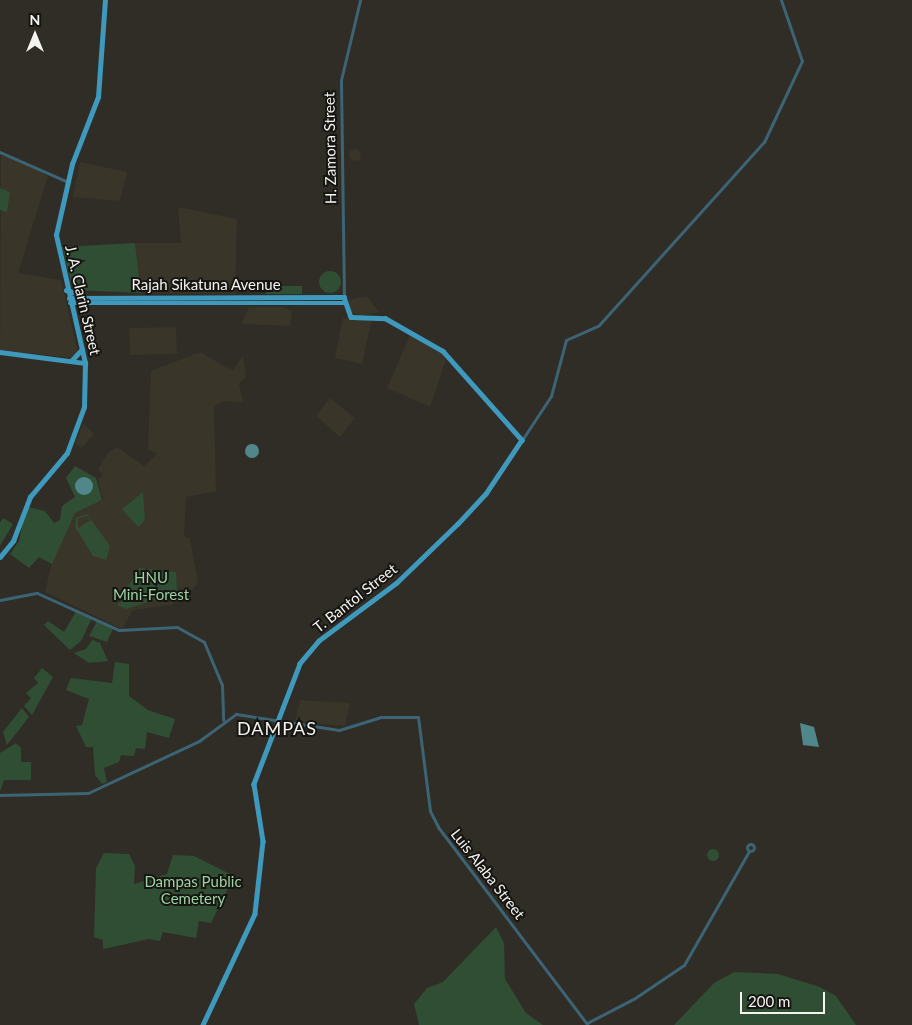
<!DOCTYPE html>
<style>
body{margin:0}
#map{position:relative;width:912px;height:1025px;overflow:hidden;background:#2f2d26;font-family:Lato,sans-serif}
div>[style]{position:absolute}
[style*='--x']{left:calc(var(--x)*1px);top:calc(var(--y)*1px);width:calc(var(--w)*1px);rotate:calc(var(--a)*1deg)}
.built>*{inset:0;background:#393528}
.round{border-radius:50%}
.green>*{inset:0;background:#304e34}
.water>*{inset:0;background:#50878a}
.minor>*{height:3px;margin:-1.5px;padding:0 1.5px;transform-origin:1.5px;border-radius:1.5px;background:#3c6475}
.minor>.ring{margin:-1.5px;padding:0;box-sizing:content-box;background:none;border:3px solid #3c6475;border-radius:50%}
.major>*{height:4.5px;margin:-2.25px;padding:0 2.25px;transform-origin:2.25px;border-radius:2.25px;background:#3e99bd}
span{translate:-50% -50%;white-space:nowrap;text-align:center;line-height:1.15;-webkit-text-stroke:4px #161512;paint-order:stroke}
.street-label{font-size:15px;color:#f4f3ef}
.park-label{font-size:15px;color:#9bd3a3}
.quarter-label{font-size:18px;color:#f4f3ef;letter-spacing:1px}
.north{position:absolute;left:10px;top:10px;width:50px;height:50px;-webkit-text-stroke:4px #161512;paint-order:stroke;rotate:0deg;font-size:14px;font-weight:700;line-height:20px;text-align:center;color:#f4f3ef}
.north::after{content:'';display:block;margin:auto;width:18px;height:22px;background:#f4f3ef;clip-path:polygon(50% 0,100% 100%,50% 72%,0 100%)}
.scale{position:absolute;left:740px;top:992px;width:85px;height:22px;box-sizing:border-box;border:2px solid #f4f3ef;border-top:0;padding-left:6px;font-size:15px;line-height:18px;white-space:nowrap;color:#f4f3ef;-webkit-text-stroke:4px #161512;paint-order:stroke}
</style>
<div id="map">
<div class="built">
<i class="round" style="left:349px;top:149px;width:12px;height:12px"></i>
<i style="clip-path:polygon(1px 153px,48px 176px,18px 273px,61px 280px,78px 352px,73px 358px,0 350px)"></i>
<i style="clip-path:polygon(80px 162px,127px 172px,120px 201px,73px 197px)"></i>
<i style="clip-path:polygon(178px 207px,237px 219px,235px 294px,141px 293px,135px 243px,181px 243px)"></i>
<i style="clip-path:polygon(367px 296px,379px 312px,360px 316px,348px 311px,347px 300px)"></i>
<i style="clip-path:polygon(249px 307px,283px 307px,292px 311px,290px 326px,241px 324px)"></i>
<i style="clip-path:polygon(343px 317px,353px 321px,372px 318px,362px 364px,335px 358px)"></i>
<i style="clip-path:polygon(176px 327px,177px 354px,130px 355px,129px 328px)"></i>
<i style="clip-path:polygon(410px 335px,441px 352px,446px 360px,430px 407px,387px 388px)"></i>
<i style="clip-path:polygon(200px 352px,233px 371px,243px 355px,246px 376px,239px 384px,243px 402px,223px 401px,214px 406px,216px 491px,186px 497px,184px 536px,190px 539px,198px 583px,183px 599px,171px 605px,133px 610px,122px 629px,45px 592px,57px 541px,73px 511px,103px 500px,98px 478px,103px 476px,98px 469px,108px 453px,117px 447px,144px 466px,157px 454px,148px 449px,151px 371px)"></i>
<i style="clip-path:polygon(330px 398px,355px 418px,340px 437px,316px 416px)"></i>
<i style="clip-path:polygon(83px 423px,94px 434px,82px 448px,75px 444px)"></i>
<i style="clip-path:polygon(300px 700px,350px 703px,345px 726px,295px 721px)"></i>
<i style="clip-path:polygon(460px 851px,473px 851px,481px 861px,473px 867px)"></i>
</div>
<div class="green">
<i style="clip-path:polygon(0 188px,10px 192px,7px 212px,0 210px)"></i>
<i style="clip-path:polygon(135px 243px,141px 293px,73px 290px,62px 247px)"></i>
<i class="round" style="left:319px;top:271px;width:22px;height:22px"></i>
<i style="clip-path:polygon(269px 286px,302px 286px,302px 294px,266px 294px)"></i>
<i style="clip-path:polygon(75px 466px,96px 478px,102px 500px,75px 513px,52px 564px,39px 557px,29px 568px,10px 554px,19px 541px,25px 512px,28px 507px,45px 511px,54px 523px,60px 520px,62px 506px,75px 497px,66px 478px)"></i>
<i style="clip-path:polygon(143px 492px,145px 520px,138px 527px,122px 509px)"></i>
<i style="clip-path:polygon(evenodd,87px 514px,110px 546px,106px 560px,93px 556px,75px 527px,76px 518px,87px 514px,87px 516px,91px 520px,78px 528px,78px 519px,87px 516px)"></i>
<i style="clip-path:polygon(3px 518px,13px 524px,0 546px,0 523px)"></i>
<i style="clip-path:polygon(139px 568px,176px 572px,177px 593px,126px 609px,117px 605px)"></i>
<i style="clip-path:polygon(77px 610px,92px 618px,81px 641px,70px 650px,44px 625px,48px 621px,64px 632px)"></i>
<i style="clip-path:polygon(97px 621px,113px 629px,107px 642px,89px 636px)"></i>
<i style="clip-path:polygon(92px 640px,100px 643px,108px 661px,89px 663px,74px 653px,86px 649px)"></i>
<i style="clip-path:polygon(115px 662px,129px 664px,129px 696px,148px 710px,175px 719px,169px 738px,147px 732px,145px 749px,136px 748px,134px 756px,121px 755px,119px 762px,104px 768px,107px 782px,102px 784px,95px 775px,93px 747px,86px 747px,76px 726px,82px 725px,89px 699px,66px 690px,71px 678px,112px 683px)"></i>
<i style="clip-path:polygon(42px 668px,53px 677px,32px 715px,24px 706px,31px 698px,26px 693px,38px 683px,34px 678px)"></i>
<i style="clip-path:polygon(22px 708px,29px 717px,7px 745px,3px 732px)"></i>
<i style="clip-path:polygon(16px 743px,21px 748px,21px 762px,31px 762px,31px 780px,4px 780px,0 792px,0 753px)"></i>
<i class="round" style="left:707px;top:849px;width:12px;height:12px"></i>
<i style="clip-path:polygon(104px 853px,129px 854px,135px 866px,134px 884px,167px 874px,173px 855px,194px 856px,234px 876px,211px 923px,199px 921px,196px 938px,163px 932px,160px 941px,149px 939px,103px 949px,103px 940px,94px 937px,96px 868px)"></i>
<i style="clip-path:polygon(496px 927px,504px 943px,505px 979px,526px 1013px,543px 1025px,419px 1025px,414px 1004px,427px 988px,443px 982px)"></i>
<i style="clip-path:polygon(734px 972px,778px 974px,820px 987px,836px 996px,856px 1025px,674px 1025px,714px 983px)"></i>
</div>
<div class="water">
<i class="round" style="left:245px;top:444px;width:14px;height:14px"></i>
<i class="round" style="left:75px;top:477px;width:18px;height:18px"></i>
<i style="clip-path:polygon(800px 723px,814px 727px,819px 747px,803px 745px)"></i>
</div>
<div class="minor">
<i style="--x:0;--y:152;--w:74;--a:23.8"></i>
<i style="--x:344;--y:297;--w:217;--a:-90.8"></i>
<i style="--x:341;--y:80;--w:82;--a:-76.6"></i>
<i style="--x:522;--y:440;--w:53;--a:-56.6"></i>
<i style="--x:551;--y:396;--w:58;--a:-75"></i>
<i style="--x:566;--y:340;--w:36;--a:-24"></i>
<i style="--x:599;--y:325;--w:246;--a:-48"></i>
<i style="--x:764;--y:142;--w:89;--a:-64.9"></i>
<i style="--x:802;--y:61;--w:65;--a:-109"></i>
<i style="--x:0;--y:600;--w:38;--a:-11"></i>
<i style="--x:37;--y:593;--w:90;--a:24.3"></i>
<i style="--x:119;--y:630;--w:58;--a:-3"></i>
<i style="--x:177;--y:627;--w:31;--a:29"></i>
<i style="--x:204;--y:642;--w:47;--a:67.3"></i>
<i style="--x:222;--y:685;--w:35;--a:88"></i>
<i style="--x:0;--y:795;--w:88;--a:-1.3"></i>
<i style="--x:88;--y:793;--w:123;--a:-25.1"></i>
<i style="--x:199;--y:741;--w:46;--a:-36.1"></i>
<i style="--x:236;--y:714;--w:104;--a:8.8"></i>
<i style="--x:339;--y:730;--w:44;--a:-17.2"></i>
<i style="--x:381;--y:717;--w:37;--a:0"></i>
<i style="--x:418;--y:717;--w:95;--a:82.7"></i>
<i style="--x:430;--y:811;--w:18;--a:63"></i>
<i style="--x:438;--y:827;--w:248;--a:52.9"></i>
<i class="ring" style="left:747.5px;top:844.5px;width:4px;height:4px"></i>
<i style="--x:587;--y:1023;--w:54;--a:-27.5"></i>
<i style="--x:635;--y:998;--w:59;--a:-34"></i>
<i style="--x:684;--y:965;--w:131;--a:-60.3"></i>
</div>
<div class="major">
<i style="--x:66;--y:290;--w:18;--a:16"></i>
<i style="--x:69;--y:298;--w:275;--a:-0.2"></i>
<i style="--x:344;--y:297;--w:21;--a:71"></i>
<i style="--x:351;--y:317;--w:34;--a:2"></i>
<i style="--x:385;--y:318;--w:67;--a:29.6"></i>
<i style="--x:443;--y:351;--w:119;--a:48.4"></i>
<i style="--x:522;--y:440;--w:65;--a:123.7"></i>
<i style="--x:486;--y:494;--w:41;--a:133"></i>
<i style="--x:458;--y:524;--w:85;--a:136"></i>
<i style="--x:397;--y:583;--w:97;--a:143.4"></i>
<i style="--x:319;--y:641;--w:30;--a:130"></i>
<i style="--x:300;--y:664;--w:129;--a:111"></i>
<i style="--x:254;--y:784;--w:58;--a:81"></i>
<i style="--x:263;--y:841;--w:73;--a:96.3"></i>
<i style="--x:255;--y:914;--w:123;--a:115.1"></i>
<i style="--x:70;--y:303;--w:274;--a:0"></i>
<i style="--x:0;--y:352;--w:86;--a:7.4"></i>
<i style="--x:71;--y:361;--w:16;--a:-47"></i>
<i style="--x:0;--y:557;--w:21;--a:-51"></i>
<i style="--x:13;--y:541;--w:47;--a:-68.9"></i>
<i style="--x:30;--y:497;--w:57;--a:-49.9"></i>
<i style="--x:67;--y:453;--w:49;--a:-69.7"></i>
<i style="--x:84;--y:407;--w:44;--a:-88.7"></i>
<i style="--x:85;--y:363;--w:131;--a:-102.8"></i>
<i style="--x:56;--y:235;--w:73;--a:-77.3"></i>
<i style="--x:72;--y:164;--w:72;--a:-68.8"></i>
<i style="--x:98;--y:97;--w:97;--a:-85.9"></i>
</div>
<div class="street-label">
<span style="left:330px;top:148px;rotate:-91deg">H. Zamora Street</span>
<span style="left:206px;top:285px">Rajah Sikatuna Avenue</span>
<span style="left:83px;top:300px;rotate:77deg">J. A. Clarin Street</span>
<span style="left:355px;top:598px;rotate:-38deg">T. Bantol Street</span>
<span style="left:488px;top:874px;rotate:52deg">Luis Alaba Street</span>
</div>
<div class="park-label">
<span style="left:151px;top:586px">HNU<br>Mini-Forest</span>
<span style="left:193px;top:890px">Dampas Public<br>Cemetery</span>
</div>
<div class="quarter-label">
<span style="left:277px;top:728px">DAMPAS</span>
</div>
<div class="north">N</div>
<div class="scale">200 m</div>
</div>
